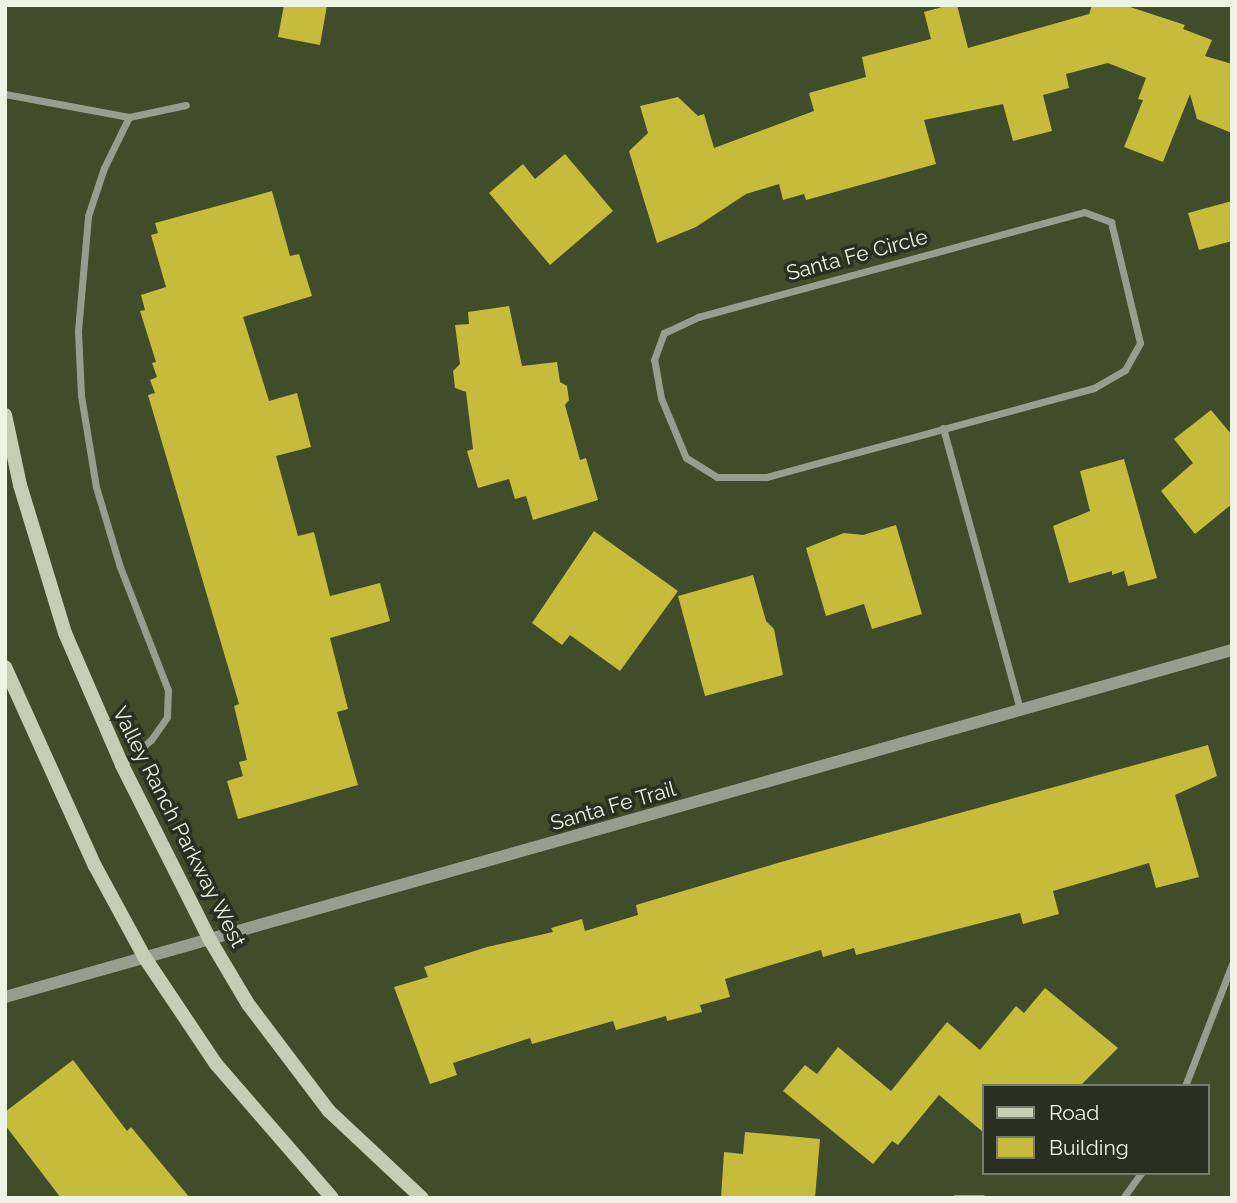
<!DOCTYPE html>
<style>
body{margin:0}
#map{position:relative;width:1237px;height:1203px;overflow:hidden;background:#414c2b;font-family:Raleway,sans-serif}
div>[style]{position:absolute}
[style*='--x']{left:calc(var(--x)*1px);top:calc(var(--y)*1px);width:calc(var(--w)*1px);rotate:calc(var(--a)*1deg)}
.building>*{inset:0;background:#c7bb3c}
.minor>*{height:7px;margin:-3.5px;padding:0 3.5px;transform-origin:3.5px;border-radius:3.5px;background:#989e8e}
.tertiary>*{height:12px;margin:-6px;padding:0 6px;transform-origin:6px;border-radius:6px;background:#989e8e}
.secondary>*{height:14px;margin:-7px;padding:0 7px;transform-origin:7px;border-radius:7px;background:#c5ceb5}
span{translate:-50% -50%;white-space:nowrap;text-align:center;line-height:1.15;-webkit-text-stroke:7px #2a3021;paint-order:stroke}
.street-label{font-size:21px;color:#edf4e1}
.frame{position:absolute;inset:0;border:7px solid #edf4e1;pointer-events:none}
.legend{position:absolute;left:982px;top:1084px;width:228px;height:91px;box-sizing:border-box;background:#2a3021;border:2px solid #787e6e;margin:0;padding:9px 12px;list-style:none;font-size:21px;color:#edf4e1}
.legend li{display:flex;align-items:center;gap:14px;height:35px}
.legend b{width:35px;border:2px solid #787e6e}
</style>
<div id="map">
<div class="building">
<i style="clip-path:polygon(284px 5px,327px 5px,320px 45px,278px 37px)"></i>
<i style="clip-path:polygon(949px 5px,957px 5px,968px 48px,1089px 14px,1092px 5px,1124px 5px,1185px 25px,1183px 29px,1212px 40px,1205px 56px,1232px 64px,1232px 133px,1197px 119px,1190px 94px,1163px 162px,1124px 147px,1143px 100px,1138px 99px,1146px 78px,1108px 63px,1066px 74px,1069px 88px,1043px 95px,1052px 131px,1013px 141px,1003px 104px,924px 120px,936px 164px,806px 200px,804px 194px,783px 200px,779px 184px,746px 194px,696px 227px,657px 243px,629px 151px,648px 133px,640px 106px,678px 97px,698px 116px,704px 114px,714px 148px,814px 111px,809px 93px,866px 77px,862px 57px,931px 39px,924px 12px)"></i>
<i style="clip-path:polygon(565px 154px,613px 211px,550px 265px,489px 193px,523px 164px,535px 179px)"></i>
<i style="clip-path:polygon(272px 191px,290px 256px,299px 254px,312px 296px,243px 317px,269px 401px,297px 393px,311px 447px,276px 456px,298px 536px,314px 532px,330px 596px,380px 583px,390px 621px,330px 638px,348px 709px,337px 712px,358px 785px,238px 819px,227px 781px,243px 776px,239px 762px,247px 760px,234px 706px,239px 704px,148px 395px,155px 393px,150px 380px,157px 377px,152px 363px,156px 362px,140px 311px,145px 310px,141px 295px,166px 287px,151px 235px,158px 233px,155px 223px)"></i>
<i style="clip-path:polygon(1232px 201px,1232px 241px,1199px 250px,1188px 213px)"></i>
<i style="clip-path:polygon(509px 306px,522px 366px,557px 362px,560px 382px,567px 386px,569px 400px,565px 405px,580px 460px,586px 458px,598px 500px,533px 520px,526px 496px,515px 499px,509px 479px,478px 488px,467px 451px,473px 449px,466px 392px,455px 388px,453px 371px,460px 364px,455px 325px,469px 324px,468px 312px)"></i>
<i style="clip-path:polygon(1211px 410px,1232px 435px,1232px 504px,1195px 534px,1161px 491px,1193px 463px,1174px 439px)"></i>
<i style="clip-path:polygon(1124px 459px,1157px 578px,1128px 586px,1124px 571px,1112px 575px,1112px 571px,1069px 583px,1053px 526px,1090px 511px,1080px 471px)"></i>
<i style="clip-path:polygon(896px 525px,922px 614px,872px 629px,864px 604px,826px 616px,806px 548px,844px 533px,863px 535px)"></i>
<i style="clip-path:polygon(594px 531px,678px 591px,620px 671px,570px 635px,562px 645px,532px 623px)"></i>
<i style="clip-path:polygon(753px 575px,766px 621px,774px 629px,783px 675px,705px 696px,678px 596px)"></i>
<i style="clip-path:polygon(1208px 745px,1217px 776px,1175px 795px,1199px 877px,1156px 888px,1149px 863px,1053px 891px,1059px 914px,1023px 924px,1020px 913px,856px 955px,854px 948px,823px 957px,821px 950px,725px 979px,730px 997px,700px 1005px,702px 1012px,667px 1021px,666px 1016px,616px 1030px,613px 1021px,532px 1044px,530px 1038px,453px 1063px,457px 1075px,430px 1084px,394px 987px,428px 977px,424px 967px,487px 947px,553px 932px,551px 928px,582px 919px,585px 931px,638px 915px,636px 905px,781px 862px)"></i>
<i style="clip-path:polygon(1045px 988px,1118px 1048px,1080px 1086px,983px 1086px,983px 1132px,939px 1095px,898px 1145px,892px 1141px,873px 1164px,783px 1091px,805px 1065px,817px 1074px,838px 1047px,891px 1091px,947px 1022px,980px 1050px,1016px 1006px,1024px 1013px)"></i>
<i style="clip-path:polygon(73px 1060px,127px 1131px,131px 1127px,190px 1198px,61px 1198px,5px 1125px,5px 1112px)"></i>
<i style="clip-path:polygon(745px 1132px,820px 1139px,815px 1198px,721px 1198px,724px 1152px,743px 1154px)"></i>
</div>
<div class="minor">
<i style="--x:5;--y:94;--w:126;--a:10.5"></i>
<i style="--x:129;--y:117;--w:58;--a:-11.9"></i>
<i style="--x:1084;--y:212;--w:29;--a:20"></i>
<i style="--x:1111;--y:222;--w:124;--a:76.5"></i>
<i style="--x:1140;--y:343;--w:31;--a:119"></i>
<i style="--x:1125;--y:370;--w:36;--a:150"></i>
<i style="--x:1094;--y:388;--w:340;--a:164.8"></i>
<i style="--x:766;--y:477;--w:49;--a:180"></i>
<i style="--x:717;--y:477;--w:36;--a:-148"></i>
<i style="--x:686;--y:458;--w:65;--a:-112.6"></i>
<i style="--x:661;--y:398;--w:39;--a:-100"></i>
<i style="--x:654;--y:360;--w:29;--a:-70"></i>
<i style="--x:664;--y:333;--w:38;--a:-25"></i>
<i style="--x:698;--y:317;--w:400;--a:-15.2"></i>
<i style="--x:943;--y:428;--w:292;--a:74.7"></i>
<i style="--x:122;--y:765;--w:38;--a:-41"></i>
<i style="--x:151;--y:740;--w:28;--a:-55"></i>
<i style="--x:167;--y:717;--w:27;--a:-88"></i>
<i style="--x:168;--y:690;--w:132;--a:-111.3"></i>
<i style="--x:120;--y:567;--w:84;--a:-106.7"></i>
<i style="--x:96;--y:487;--w:93;--a:-99.3"></i>
<i style="--x:81;--y:395;--w:64;--a:-92.7"></i>
<i style="--x:78;--y:331;--w:115;--a:-85"></i>
<i style="--x:88;--y:216;--w:51;--a:-71.6"></i>
<i style="--x:104;--y:168;--w:57;--a:-63.9"></i>
<i style="--x:1185;--y:1086;--w:131;--a:-68.9"></i>
<i style="--x:955;--y:1198;--w:27;--a:0"></i>
<i style="--x:1123;--y:1198;--w:31;--a:-54"></i>
</div>
<div class="tertiary">
<i style="--x:5;--y:997;--w:1275;--a:-15.79"></i>
</div>
<div class="secondary">
<i style="--x:5;--y:415;--w:72;--a:77.9"></i>
<i style="--x:20;--y:485;--w:155;--a:73.1"></i>
<i style="--x:65;--y:633;--w:144;--a:66.6"></i>
<i style="--x:122;--y:765;--w:196;--a:63.3"></i>
<i style="--x:210;--y:940;--w:74;--a:59.3"></i>
<i style="--x:248;--y:1004;--w:134;--a:52.9"></i>
<i style="--x:329;--y:1111;--w:127;--a:43.1"></i>
<i style="--x:5;--y:667;--w:218;--a:65.7"></i>
<i style="--x:95;--y:866;--w:105;--a:61.5"></i>
<i style="--x:145;--y:958;--w:128;--a:56.2"></i>
<i style="--x:216;--y:1064;--w:177;--a:49.1"></i>
</div>
<div class="street-label">
<span style="left:857px;top:255px;rotate:-15deg">Santa Fe Circle</span>
<span style="left:613px;top:806px;rotate:-16deg">Santa Fe Trail</span>
<span style="left:179px;top:827px;rotate:63deg">Valley Ranch Parkway West</span>
</div>
<div class="frame"></div>
<ul class="legend">
<li><b style="height:9px;background:#c5ceb5"></b>Road</li>
<li><b style="height:19px;background:#c7bb3c"></b>Building</li>
</ul>
</div>
